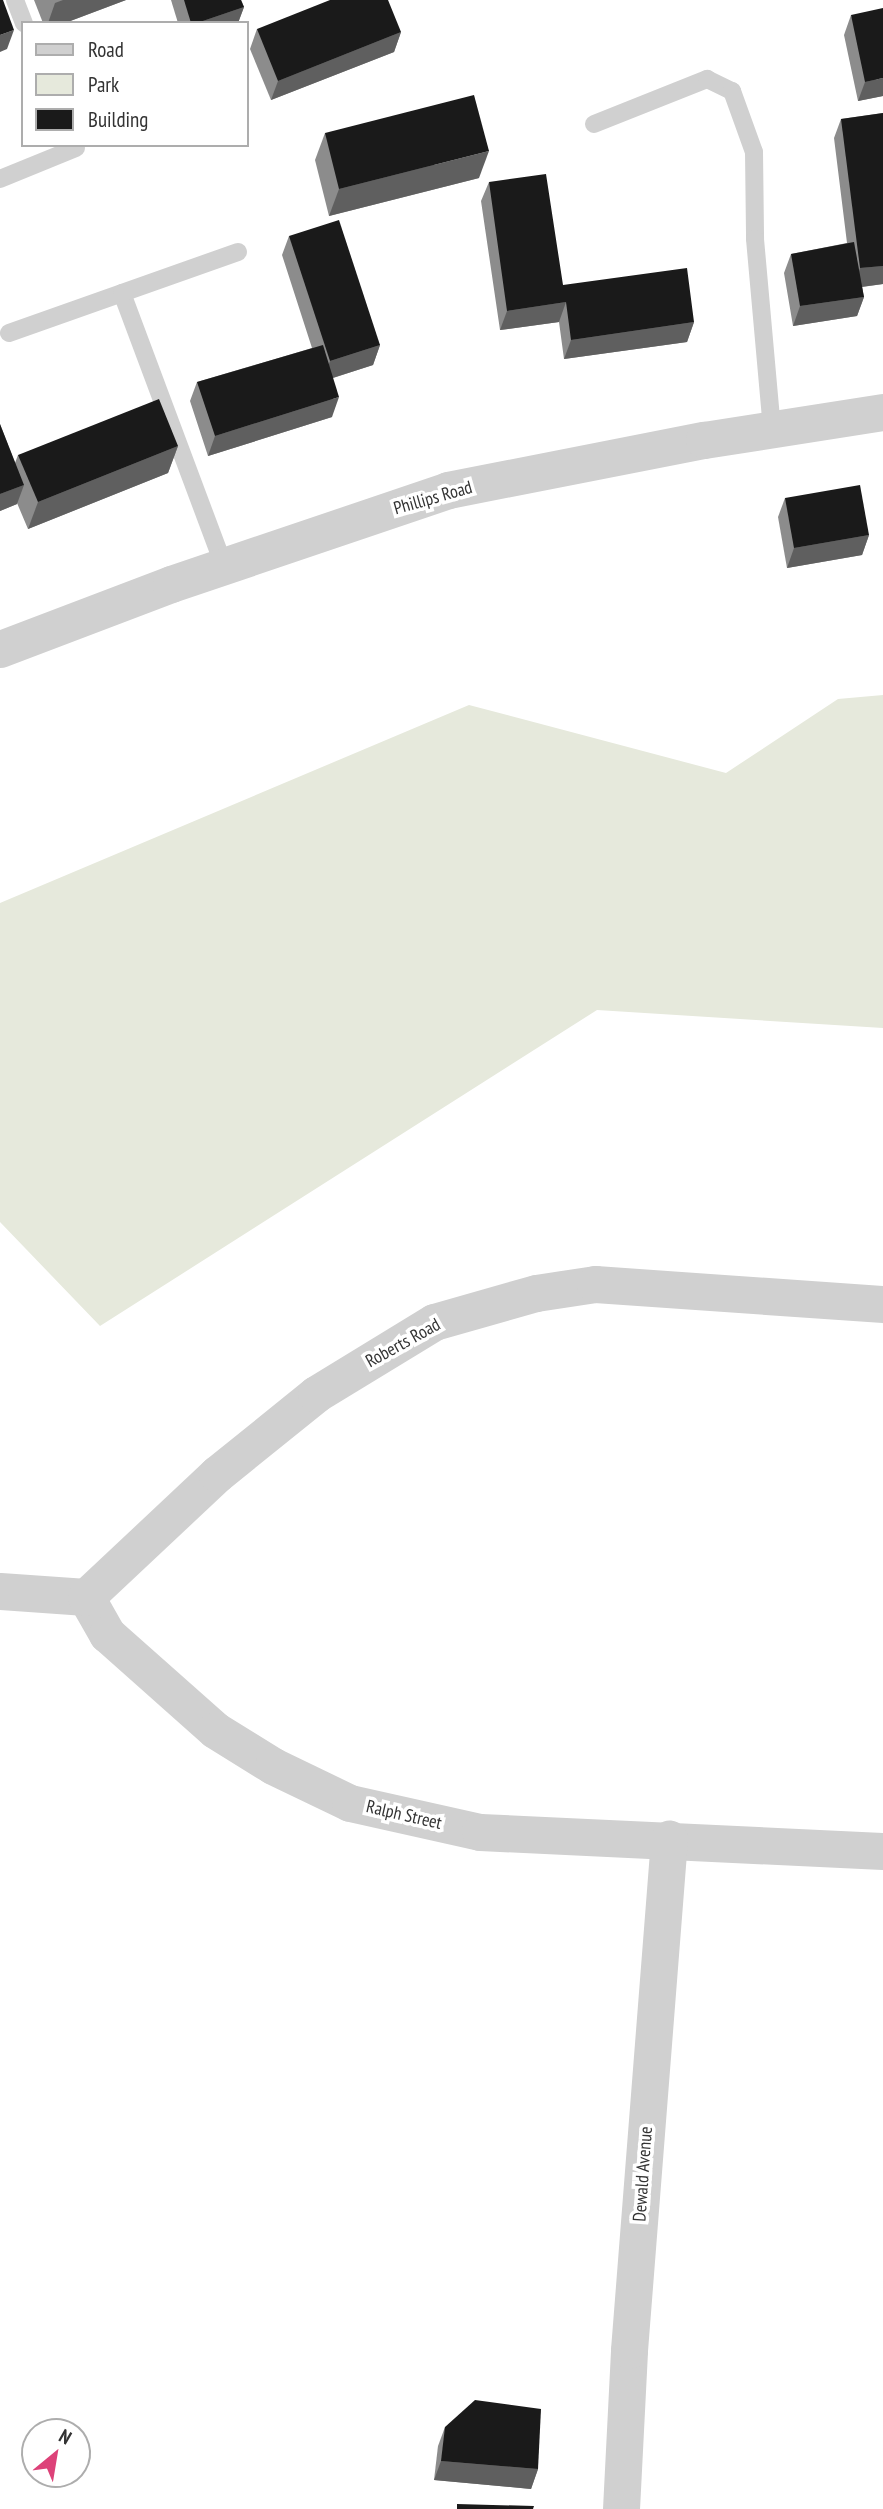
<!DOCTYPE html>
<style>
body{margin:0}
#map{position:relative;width:883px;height:2509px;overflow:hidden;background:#fff;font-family:"PT Sans Narrow",sans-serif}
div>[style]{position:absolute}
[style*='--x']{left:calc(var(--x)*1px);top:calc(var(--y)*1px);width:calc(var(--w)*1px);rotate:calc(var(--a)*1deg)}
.green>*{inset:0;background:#e6e9dc}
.service>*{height:18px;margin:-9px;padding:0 9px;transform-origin:9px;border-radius:9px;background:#d0d0d0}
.minor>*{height:37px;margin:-18.5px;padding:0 18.5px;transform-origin:18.5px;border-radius:18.5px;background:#d0d0d0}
.wall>*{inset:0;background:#8c8c8c}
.shaded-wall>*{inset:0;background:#5f5f5f}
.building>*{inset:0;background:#1a1a1a}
span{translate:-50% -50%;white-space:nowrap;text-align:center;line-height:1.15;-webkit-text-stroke:7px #fff;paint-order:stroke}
.street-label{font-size:18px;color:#333}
.legend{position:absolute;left:21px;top:21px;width:228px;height:126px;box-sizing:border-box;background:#fff;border:2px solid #adadad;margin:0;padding:9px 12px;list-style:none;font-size:21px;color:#333}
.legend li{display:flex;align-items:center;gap:14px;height:35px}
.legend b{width:35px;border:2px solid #adadad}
.north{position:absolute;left:21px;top:2418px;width:70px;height:70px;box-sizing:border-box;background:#fff;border:2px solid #adadad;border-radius:50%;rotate:30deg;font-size:19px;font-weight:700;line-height:28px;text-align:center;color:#333}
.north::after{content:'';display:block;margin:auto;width:24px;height:32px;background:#dd4279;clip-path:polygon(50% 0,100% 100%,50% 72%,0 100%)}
</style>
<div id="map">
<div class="green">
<i style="clip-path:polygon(883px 695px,883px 1028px,597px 1010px,100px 1326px,0 1222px,0 903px,469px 705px,726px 773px,838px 699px)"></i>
</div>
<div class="service">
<i style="--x:15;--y:0;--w:25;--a:69"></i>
<i style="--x:594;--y:124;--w:122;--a:-21.7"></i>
<i style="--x:707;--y:79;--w:28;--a:26"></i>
<i style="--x:732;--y:91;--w:65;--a:70.2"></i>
<i style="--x:754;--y:152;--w:87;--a:89.3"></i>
<i style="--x:755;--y:239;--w:192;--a:84.9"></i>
<i style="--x:0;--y:179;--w:82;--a:-22.2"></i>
<i style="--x:9;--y:333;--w:120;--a:-19.5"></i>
<i style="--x:224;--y:566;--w:291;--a:-110.5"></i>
<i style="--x:122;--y:293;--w:123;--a:-19.5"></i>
</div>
<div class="minor">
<i style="--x:0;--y:649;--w:183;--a:-20.8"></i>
<i style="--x:171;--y:584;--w:293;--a:-18.7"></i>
<i style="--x:448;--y:490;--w:261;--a:-11.1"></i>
<i style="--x:704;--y:440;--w:181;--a:-8.9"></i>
<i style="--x:0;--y:1591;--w:86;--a:4"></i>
<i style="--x:86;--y:1597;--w:43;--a:60.4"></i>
<i style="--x:107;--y:1634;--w:144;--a:41.6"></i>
<i style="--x:215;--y:1730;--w:68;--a:31.8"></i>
<i style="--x:273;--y:1766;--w:85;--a:25.7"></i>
<i style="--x:350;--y:1803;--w:133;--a:12.6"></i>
<i style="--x:480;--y:1832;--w:403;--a:2.7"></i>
<i style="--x:86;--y:1597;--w:180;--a:-43.2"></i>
<i style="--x:217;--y:1474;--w:127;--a:-38.9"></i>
<i style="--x:316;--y:1394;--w:138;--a:-31.4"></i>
<i style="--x:434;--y:1322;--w:106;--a:-15.9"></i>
<i style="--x:536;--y:1293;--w:60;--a:-8.7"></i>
<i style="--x:595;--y:1284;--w:289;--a:4"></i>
<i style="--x:621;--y:2509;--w:159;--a:-87.1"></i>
<i style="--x:629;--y:2350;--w:513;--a:-85.52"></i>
</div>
<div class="wall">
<i style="clip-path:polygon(34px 0,126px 0,65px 23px,43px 23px)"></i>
<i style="clip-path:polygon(171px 0,241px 0,244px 7px,238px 23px,178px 23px)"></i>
<i style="clip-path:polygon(851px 15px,883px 96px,858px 101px,844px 35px)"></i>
<i style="clip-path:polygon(257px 29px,401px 32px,394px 52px,271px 100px,250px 49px)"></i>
<i style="clip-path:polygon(883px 113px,883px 284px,862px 287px,864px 297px,857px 316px,793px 326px,784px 273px,791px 254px,847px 243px,834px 138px,841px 119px)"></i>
<i style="clip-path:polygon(325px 133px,479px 178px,329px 216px,315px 160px)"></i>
<i style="clip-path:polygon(489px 182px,563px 285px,694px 322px,687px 342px,564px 359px,559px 322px,500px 330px,481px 201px)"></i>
<i style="clip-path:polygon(289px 236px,380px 345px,373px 365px,333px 378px,332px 417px,208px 456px,190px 401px,197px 382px,312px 348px,282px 255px)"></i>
<i style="clip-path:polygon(0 424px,15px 463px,18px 455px,178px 446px,168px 473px,28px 529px,17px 503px,17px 504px,0 511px)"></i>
<i style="clip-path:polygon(785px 498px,869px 535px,862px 555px,787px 568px,778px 517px)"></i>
<i style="clip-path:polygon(445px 2427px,538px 2469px,531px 2489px,434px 2480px,438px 2446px)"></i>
</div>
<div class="shaded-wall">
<i style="clip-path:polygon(63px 0,126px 0,65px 23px,48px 23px,55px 3px)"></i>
<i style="clip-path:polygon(244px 7px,238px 23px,197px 23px)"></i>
<i style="clip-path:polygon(14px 30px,7px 49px,0 52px,0 35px)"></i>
<i style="clip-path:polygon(401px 32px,394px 52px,271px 100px,278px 81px)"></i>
<i style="clip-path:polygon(883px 78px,883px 96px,858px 101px,865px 82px)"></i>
<i style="clip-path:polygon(489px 151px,479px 178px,329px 216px,339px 189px)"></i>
<i style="clip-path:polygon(883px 266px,883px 284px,853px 288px,860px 268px)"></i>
<i style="clip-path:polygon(864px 297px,857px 316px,793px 326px,800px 306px)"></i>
<i style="clip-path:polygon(566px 302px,559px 322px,500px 330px,507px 311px)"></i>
<i style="clip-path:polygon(694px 322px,687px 342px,564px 359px,571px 340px)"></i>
<i style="clip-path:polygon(380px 345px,373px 365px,323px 381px,330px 361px)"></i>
<i style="clip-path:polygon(339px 397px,332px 417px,208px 456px,215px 436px)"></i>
<i style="clip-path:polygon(178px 446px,168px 473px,28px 529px,38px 502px)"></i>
<i style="clip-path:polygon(24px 485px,17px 504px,0 511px,0 494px)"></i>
<i style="clip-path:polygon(869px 535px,862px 555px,787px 568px,794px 548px)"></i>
<i style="clip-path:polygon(441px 2461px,538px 2469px,531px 2489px,434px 2480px)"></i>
</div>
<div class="building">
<i style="clip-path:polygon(0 0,3px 0,14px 30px,0 35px)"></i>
<i style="clip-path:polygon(184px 0,241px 0,244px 7px,197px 23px,191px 23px)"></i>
<i style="clip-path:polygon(330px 0,388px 0,401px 32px,278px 81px,257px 29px)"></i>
<i style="clip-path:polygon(883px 8px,883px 78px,865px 82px,851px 15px)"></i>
<i style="clip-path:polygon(474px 95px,489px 151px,339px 189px,325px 133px)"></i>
<i style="clip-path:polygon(883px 113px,883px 266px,860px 268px,841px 119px)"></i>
<i style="clip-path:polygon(546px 174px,563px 285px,687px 268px,694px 322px,571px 340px,566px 302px,507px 311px,489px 182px)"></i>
<i style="clip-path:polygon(339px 220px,380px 345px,330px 361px,289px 236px)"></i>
<i style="clip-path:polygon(854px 242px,864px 297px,800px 306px,791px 254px)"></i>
<i style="clip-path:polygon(323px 345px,339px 397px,215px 436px,197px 382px)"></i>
<i style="clip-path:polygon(159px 399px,178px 446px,38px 502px,18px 455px)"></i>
<i style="clip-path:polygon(0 424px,24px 485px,0 494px)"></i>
<i style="clip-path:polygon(860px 485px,869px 535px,794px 548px,785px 498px)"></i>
<i style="clip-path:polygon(475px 2400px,541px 2409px,538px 2469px,441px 2461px,445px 2427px)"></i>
<i style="clip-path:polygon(457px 2504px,534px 2506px,533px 2509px,457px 2509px)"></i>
</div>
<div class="street-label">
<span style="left:433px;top:498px;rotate:-16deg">Phillips Road</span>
<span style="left:403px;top:1343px;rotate:-29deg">Roberts Road</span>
<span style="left:404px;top:1815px;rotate:13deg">Ralph Street</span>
<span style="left:643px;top:2174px;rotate:-86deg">Dewald Avenue</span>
</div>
<ul class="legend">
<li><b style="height:9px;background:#d0d0d0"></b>Road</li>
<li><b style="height:19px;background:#e6e9dc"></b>Park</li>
<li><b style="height:19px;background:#1a1a1a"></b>Building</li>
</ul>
<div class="north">N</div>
</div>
